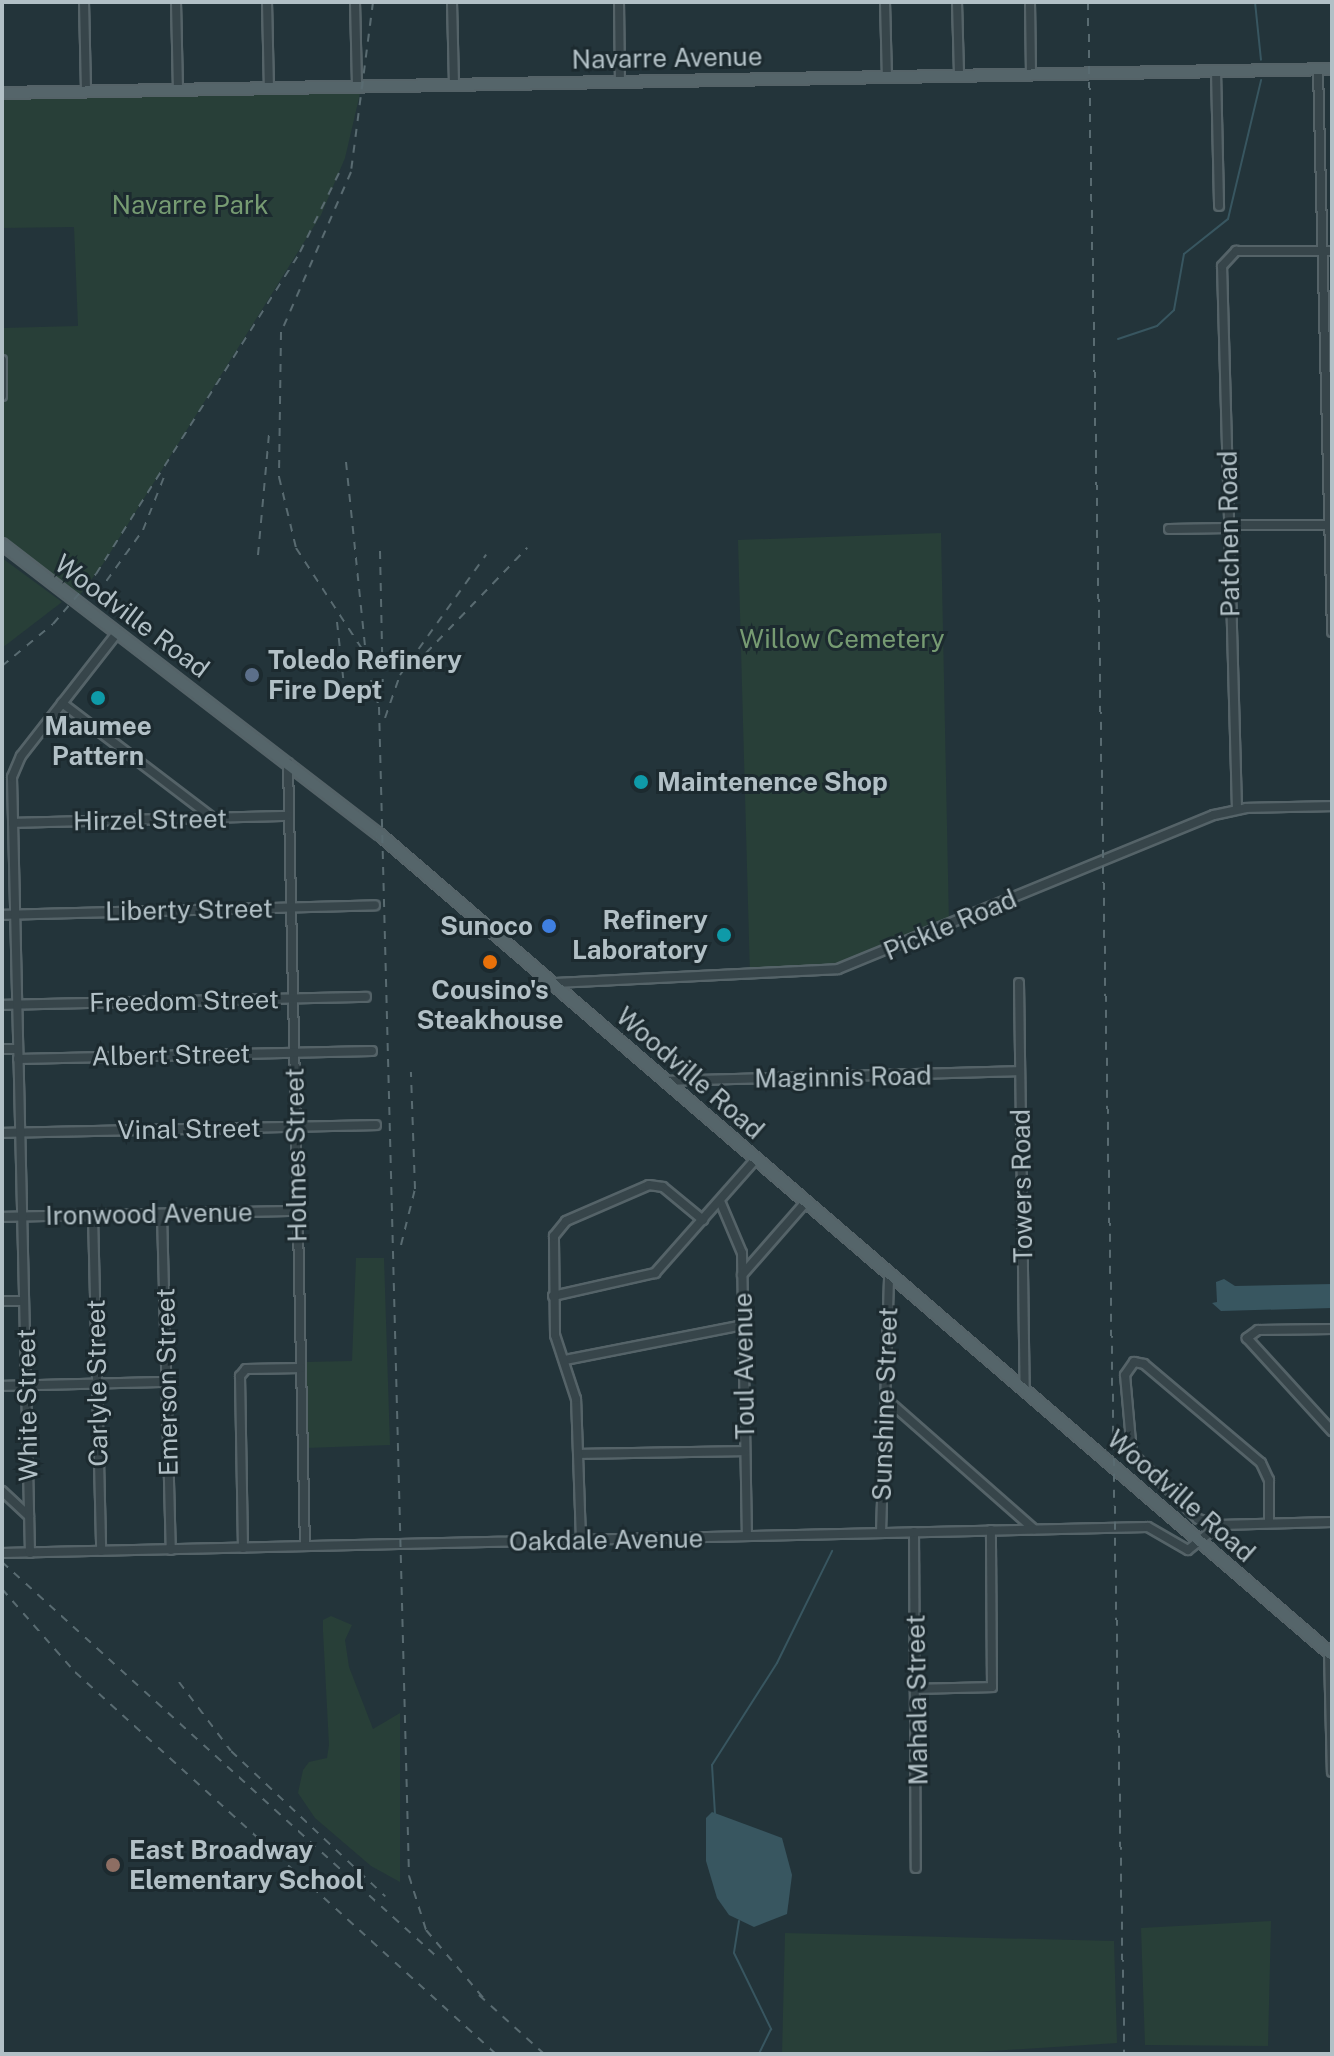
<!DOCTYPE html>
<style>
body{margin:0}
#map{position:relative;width:1334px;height:2056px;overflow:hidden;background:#23343a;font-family:"Public Sans",sans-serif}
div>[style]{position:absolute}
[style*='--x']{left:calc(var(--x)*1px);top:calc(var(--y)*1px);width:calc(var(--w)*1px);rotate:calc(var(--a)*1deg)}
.green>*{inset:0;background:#283f38}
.water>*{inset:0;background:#385660}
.stream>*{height:2px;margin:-1px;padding:0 1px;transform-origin:1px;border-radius:1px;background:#385660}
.roads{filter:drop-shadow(2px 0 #556368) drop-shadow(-2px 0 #556368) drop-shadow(0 2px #556368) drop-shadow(0 -2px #556368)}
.minor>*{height:8px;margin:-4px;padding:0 4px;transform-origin:4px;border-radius:4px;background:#37454a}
.major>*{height:10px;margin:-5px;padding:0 5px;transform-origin:5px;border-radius:5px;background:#55656a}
.rail>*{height:2px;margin-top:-1px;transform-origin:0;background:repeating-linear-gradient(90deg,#596b71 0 8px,transparent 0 16px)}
.dots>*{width:22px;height:22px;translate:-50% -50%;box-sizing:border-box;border:4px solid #1c2a2f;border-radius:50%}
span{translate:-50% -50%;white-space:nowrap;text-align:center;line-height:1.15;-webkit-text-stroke:6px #1c2a2f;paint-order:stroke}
.street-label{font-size:26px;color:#b2c0c6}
.park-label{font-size:26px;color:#769b72}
.poi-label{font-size:26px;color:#b2c0c6;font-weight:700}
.left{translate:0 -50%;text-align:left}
.right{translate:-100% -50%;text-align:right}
.frame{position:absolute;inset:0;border:4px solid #b2c0c6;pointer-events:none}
</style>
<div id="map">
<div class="green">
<i style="clip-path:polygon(362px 85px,345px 158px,321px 215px,103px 564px,76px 600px,2px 545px,2px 328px,78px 326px,74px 227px,2px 228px,2px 93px)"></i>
<i style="clip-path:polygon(941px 533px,949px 925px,864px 962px,750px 976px,738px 540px)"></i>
<i style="clip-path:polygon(2px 558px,62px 602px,2px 648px)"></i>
<i style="clip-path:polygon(356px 1258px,384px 1258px,390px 1445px,306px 1448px,305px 1362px,352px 1361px)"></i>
<i style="clip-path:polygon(331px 1616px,352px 1625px,345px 1640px,349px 1667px,373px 1729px,400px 1713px,400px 1882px,371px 1866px,315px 1818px,298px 1793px,303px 1770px,309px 1762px,327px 1758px,329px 1745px,323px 1631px,323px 1620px)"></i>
<i style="clip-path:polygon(1271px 1921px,1268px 2046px,1145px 2045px,1141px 1928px)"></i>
<i style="clip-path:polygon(785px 1933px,1114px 1941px,1117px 2043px,945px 2054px,782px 2054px)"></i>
</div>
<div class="water">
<i style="clip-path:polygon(1224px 1279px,1235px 1286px,1332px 1284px,1332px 1308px,1221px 1311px,1212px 1303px,1217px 1302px,1216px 1282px)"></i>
<i style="clip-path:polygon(712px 1812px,782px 1838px,792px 1875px,787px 1914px,754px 1927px,729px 1915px,717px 1898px,706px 1861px,706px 1818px)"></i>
</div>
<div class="stream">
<i style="--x:1255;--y:2;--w:58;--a:84.1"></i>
<i style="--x:1118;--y:339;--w:41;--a:-18.4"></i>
<i style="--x:1157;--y:326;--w:23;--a:-43"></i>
<i style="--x:1174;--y:310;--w:57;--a:-79.9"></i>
<i style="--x:1184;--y:254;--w:56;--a:-38.5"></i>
<i style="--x:1228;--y:219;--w:143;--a:-76.6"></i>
<i style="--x:715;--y:1814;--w:49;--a:-93.5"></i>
<i style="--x:712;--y:1765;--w:121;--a:-57.5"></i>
<i style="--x:777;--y:1663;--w:125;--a:-63.8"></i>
<i style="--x:739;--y:1921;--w:32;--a:99"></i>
<i style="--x:734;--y:1953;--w:85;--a:64"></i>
<i style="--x:771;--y:2029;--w:28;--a:116"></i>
</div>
<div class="roads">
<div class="minor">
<i style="--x:84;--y:2;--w:89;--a:88.7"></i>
<i style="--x:176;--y:2;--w:87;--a:88.7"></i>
<i style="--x:267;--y:2;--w:85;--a:88.7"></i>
<i style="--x:355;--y:2;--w:83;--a:88.6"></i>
<i style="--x:452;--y:2;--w:81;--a:88.6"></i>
<i style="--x:619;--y:2;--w:78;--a:89.3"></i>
<i style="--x:885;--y:2;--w:75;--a:88.5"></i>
<i style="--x:957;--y:2;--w:73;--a:88.4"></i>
<i style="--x:1030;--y:2;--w:72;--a:89.2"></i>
<i style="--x:1318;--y:69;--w:563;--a:88.58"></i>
<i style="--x:1216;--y:71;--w:135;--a:88.7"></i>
<i style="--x:2;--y:360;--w:36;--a:90"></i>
<i style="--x:1229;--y:525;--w:103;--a:0"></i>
<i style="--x:1169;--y:529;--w:60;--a:-1"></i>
<i style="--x:62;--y:703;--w:190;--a:37.3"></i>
<i style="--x:288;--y:763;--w:783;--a:88.76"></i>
<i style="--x:1237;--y:809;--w:543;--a:-91.58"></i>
<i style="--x:1222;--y:266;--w:21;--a:-47"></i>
<i style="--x:1236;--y:251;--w:96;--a:0"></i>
<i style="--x:13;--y:823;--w:275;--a:-1.5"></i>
<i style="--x:2;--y:915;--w:373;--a:-1.5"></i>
<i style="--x:554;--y:983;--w:284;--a:-2.8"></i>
<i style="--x:838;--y:969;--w:406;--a:-22.3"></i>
<i style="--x:1214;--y:815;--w:33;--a:-12"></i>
<i style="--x:1246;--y:808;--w:86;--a:-1.3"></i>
<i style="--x:1019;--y:983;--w:406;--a:89.2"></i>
<i style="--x:2;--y:1005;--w:364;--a:-1.3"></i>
<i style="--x:2;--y:1049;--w:16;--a:0"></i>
<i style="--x:18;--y:1059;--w:354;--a:-1.3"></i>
<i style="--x:666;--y:1081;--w:354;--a:-1.6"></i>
<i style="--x:2;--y:1133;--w:374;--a:-1.2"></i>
<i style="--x:720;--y:1201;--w:56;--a:67.1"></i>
<i style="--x:742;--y:1253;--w:283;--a:89"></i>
<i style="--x:162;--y:1214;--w:336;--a:88.5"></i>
<i style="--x:93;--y:1215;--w:336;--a:88.6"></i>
<i style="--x:2;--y:1217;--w:295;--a:-1.2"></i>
<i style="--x:742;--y:1275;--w:97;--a:-48.8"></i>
<i style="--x:553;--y:1296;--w:105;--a:-12.7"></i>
<i style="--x:655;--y:1273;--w:152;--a:-48.5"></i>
<i style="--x:2;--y:1301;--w:22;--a:0"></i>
<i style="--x:1332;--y:1329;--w:74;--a:179.2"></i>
<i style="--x:1258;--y:1330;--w:14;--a:144"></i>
<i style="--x:1247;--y:1338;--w:126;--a:47.6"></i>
<i style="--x:565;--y:1360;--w:181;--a:-11.1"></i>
<i style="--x:2;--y:1386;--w:165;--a:-1.4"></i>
<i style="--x:886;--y:1399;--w:197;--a:41.3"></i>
<i style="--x:579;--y:1454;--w:166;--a:-1"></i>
<i style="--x:2;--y:1491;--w:37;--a:43"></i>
<i style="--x:1219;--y:1525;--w:22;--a:-164"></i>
<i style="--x:1198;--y:1519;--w:93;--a:-135"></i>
<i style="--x:1132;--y:1453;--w:78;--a:-95.1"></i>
<i style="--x:1125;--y:1375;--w:16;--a:-55"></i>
<i style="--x:1134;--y:1362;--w:10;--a:11"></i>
<i style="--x:1144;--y:1364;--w:153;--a:40.2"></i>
<i style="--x:1261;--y:1463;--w:19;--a:65"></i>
<i style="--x:1269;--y:1480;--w:42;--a:90"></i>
<i style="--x:914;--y:1532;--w:336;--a:89.7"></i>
<i style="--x:881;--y:1533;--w:259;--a:-88.2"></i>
<i style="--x:581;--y:1540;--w:141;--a:-92"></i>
<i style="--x:576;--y:1399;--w:67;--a:-108.2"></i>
<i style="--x:555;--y:1335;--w:99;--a:-90.6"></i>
<i style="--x:554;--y:1236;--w:19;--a:-51"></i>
<i style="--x:566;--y:1221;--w:90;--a:-23.4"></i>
<i style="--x:649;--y:1185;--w:14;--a:8"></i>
<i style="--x:663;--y:1187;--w:52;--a:39.5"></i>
<i style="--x:243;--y:1548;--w:172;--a:-91"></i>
<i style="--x:240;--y:1376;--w:9;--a:-49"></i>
<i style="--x:246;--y:1369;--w:55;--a:-1"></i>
<i style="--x:2;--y:1553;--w:1146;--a:-1.3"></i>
<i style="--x:1148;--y:1527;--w:46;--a:29.9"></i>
<i style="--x:1188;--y:1550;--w:40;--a:-39"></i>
<i style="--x:1219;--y:1525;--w:113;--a:-1.5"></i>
<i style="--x:30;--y:1553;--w:776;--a:-91.33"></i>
<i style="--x:12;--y:777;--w:23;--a:-67"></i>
<i style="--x:21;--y:756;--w:157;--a:-52"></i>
<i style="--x:1329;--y:1653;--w:119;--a:88.6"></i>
<i style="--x:916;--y:1689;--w:76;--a:-1.5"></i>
<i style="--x:992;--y:1687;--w:157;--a:-90.4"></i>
</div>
<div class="major">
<i style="--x:2;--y:93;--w:1330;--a:-1.03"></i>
<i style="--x:2;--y:544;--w:476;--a:37.6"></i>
<i style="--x:379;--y:834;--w:1258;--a:40.74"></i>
</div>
</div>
<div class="rail">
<i style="--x:373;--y:2;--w:171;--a:97.4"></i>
<i style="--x:351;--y:172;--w:175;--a:113.6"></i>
<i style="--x:281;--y:332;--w:145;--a:90.8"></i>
<i style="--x:279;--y:477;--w:73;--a:76.5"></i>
<i style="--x:296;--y:548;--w:121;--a:56.8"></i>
<i style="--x:362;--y:649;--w:60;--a:73.7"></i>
<i style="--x:379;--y:707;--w:1169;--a:88.53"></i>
<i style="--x:409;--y:1876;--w:57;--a:72.5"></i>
<i style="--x:426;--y:1930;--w:93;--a:49.8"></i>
<i style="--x:1088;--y:2;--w:2052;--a:88.99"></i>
<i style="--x:346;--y:462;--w:186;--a:84.1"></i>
<i style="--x:380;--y:551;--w:138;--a:88.8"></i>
<i style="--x:258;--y:555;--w:121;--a:-84.8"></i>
<i style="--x:97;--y:594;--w:79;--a:-54.3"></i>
<i style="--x:143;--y:530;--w:57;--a:-68.4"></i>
<i style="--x:337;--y:622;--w:73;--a:83.7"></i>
<i style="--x:426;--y:653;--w:146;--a:-46.1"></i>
<i style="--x:2;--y:666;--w:66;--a:-39.5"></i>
<i style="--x:53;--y:624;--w:66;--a:-49.3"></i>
<i style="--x:96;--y:574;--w:381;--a:-57.6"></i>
<i style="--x:300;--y:252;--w:90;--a:-63.7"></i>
<i style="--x:385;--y:718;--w:46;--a:-70.8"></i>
<i style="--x:400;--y:675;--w:148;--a:-54.4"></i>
<i style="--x:401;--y:1245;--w:58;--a:-76"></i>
<i style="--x:415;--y:1189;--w:117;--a:-92"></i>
<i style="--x:2;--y:1562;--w:585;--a:42.23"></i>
<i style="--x:2;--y:1589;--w:111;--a:48.7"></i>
<i style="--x:75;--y:1672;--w:568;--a:42.22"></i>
<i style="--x:179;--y:1682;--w:86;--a:53"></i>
<i style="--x:231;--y:1751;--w:212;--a:43.3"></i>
<i style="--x:479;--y:1995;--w:88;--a:42.2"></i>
</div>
<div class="dots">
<i style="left:252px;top:675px;background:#5c6f8a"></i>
<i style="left:98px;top:698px;background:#0f9aa8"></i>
<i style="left:641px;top:782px;background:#0f9aa8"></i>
<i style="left:549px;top:926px;background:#3f7fe0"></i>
<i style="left:724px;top:935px;background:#0f9aa8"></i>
<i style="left:490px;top:962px;background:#e8710a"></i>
<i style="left:113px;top:1865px;background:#8d6e63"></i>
</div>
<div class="street-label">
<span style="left:667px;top:58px;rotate:-1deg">Navarre Avenue</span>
<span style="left:1229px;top:534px;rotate:-91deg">Patchen Road</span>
<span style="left:132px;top:616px;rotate:37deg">Woodville Road</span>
<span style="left:150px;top:820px;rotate:-1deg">Hirzel Street</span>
<span style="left:189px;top:910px;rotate:-1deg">Liberty Street</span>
<span style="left:950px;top:925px;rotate:-23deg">Pickle Road</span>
<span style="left:184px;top:1001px;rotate:-1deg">Freedom Street</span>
<span style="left:171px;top:1055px;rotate:-1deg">Albert Street</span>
<span style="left:690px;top:1073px;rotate:41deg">Woodville Road</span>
<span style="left:843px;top:1077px;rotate:-1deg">Maginnis Road</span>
<span style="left:189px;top:1129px;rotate:-1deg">Vinal Street</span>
<span style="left:296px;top:1155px;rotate:-91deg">Holmes Street</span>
<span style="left:1022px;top:1186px;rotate:-91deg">Towers Road</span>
<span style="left:149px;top:1214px;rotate:-1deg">Ironwood Avenue</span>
<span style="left:744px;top:1366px;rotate:-91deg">Toul Avenue</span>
<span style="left:167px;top:1382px;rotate:-91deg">Emerson Street</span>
<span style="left:97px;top:1383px;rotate:-91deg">Carlyle Street</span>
<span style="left:885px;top:1404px;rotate:-88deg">Sunshine Street</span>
<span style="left:27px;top:1405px;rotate:-91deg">White Street</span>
<span style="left:1181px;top:1496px;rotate:41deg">Woodville Road</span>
<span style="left:606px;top:1540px;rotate:-1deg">Oakdale Avenue</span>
<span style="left:917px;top:1700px;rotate:-91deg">Mahala Street</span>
</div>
<div class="park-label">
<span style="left:190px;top:205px">Navarre Park</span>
<span style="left:842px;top:639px">Willow Cemetery</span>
</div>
<div class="poi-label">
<span class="left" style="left:268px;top:675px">Toledo Refinery<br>Fire Dept</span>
<span style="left:98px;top:741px">Maumee<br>Pattern</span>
<span class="left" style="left:657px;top:782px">Maintenence Shop</span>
<span class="right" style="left:708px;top:935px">Refinery<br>Laboratory</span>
<span class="right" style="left:533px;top:926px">Sunoco</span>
<span style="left:490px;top:1005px">Cousino's<br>Steakhouse</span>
<span class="left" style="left:129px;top:1865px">East Broadway<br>Elementary School</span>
</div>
<div class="frame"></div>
</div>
